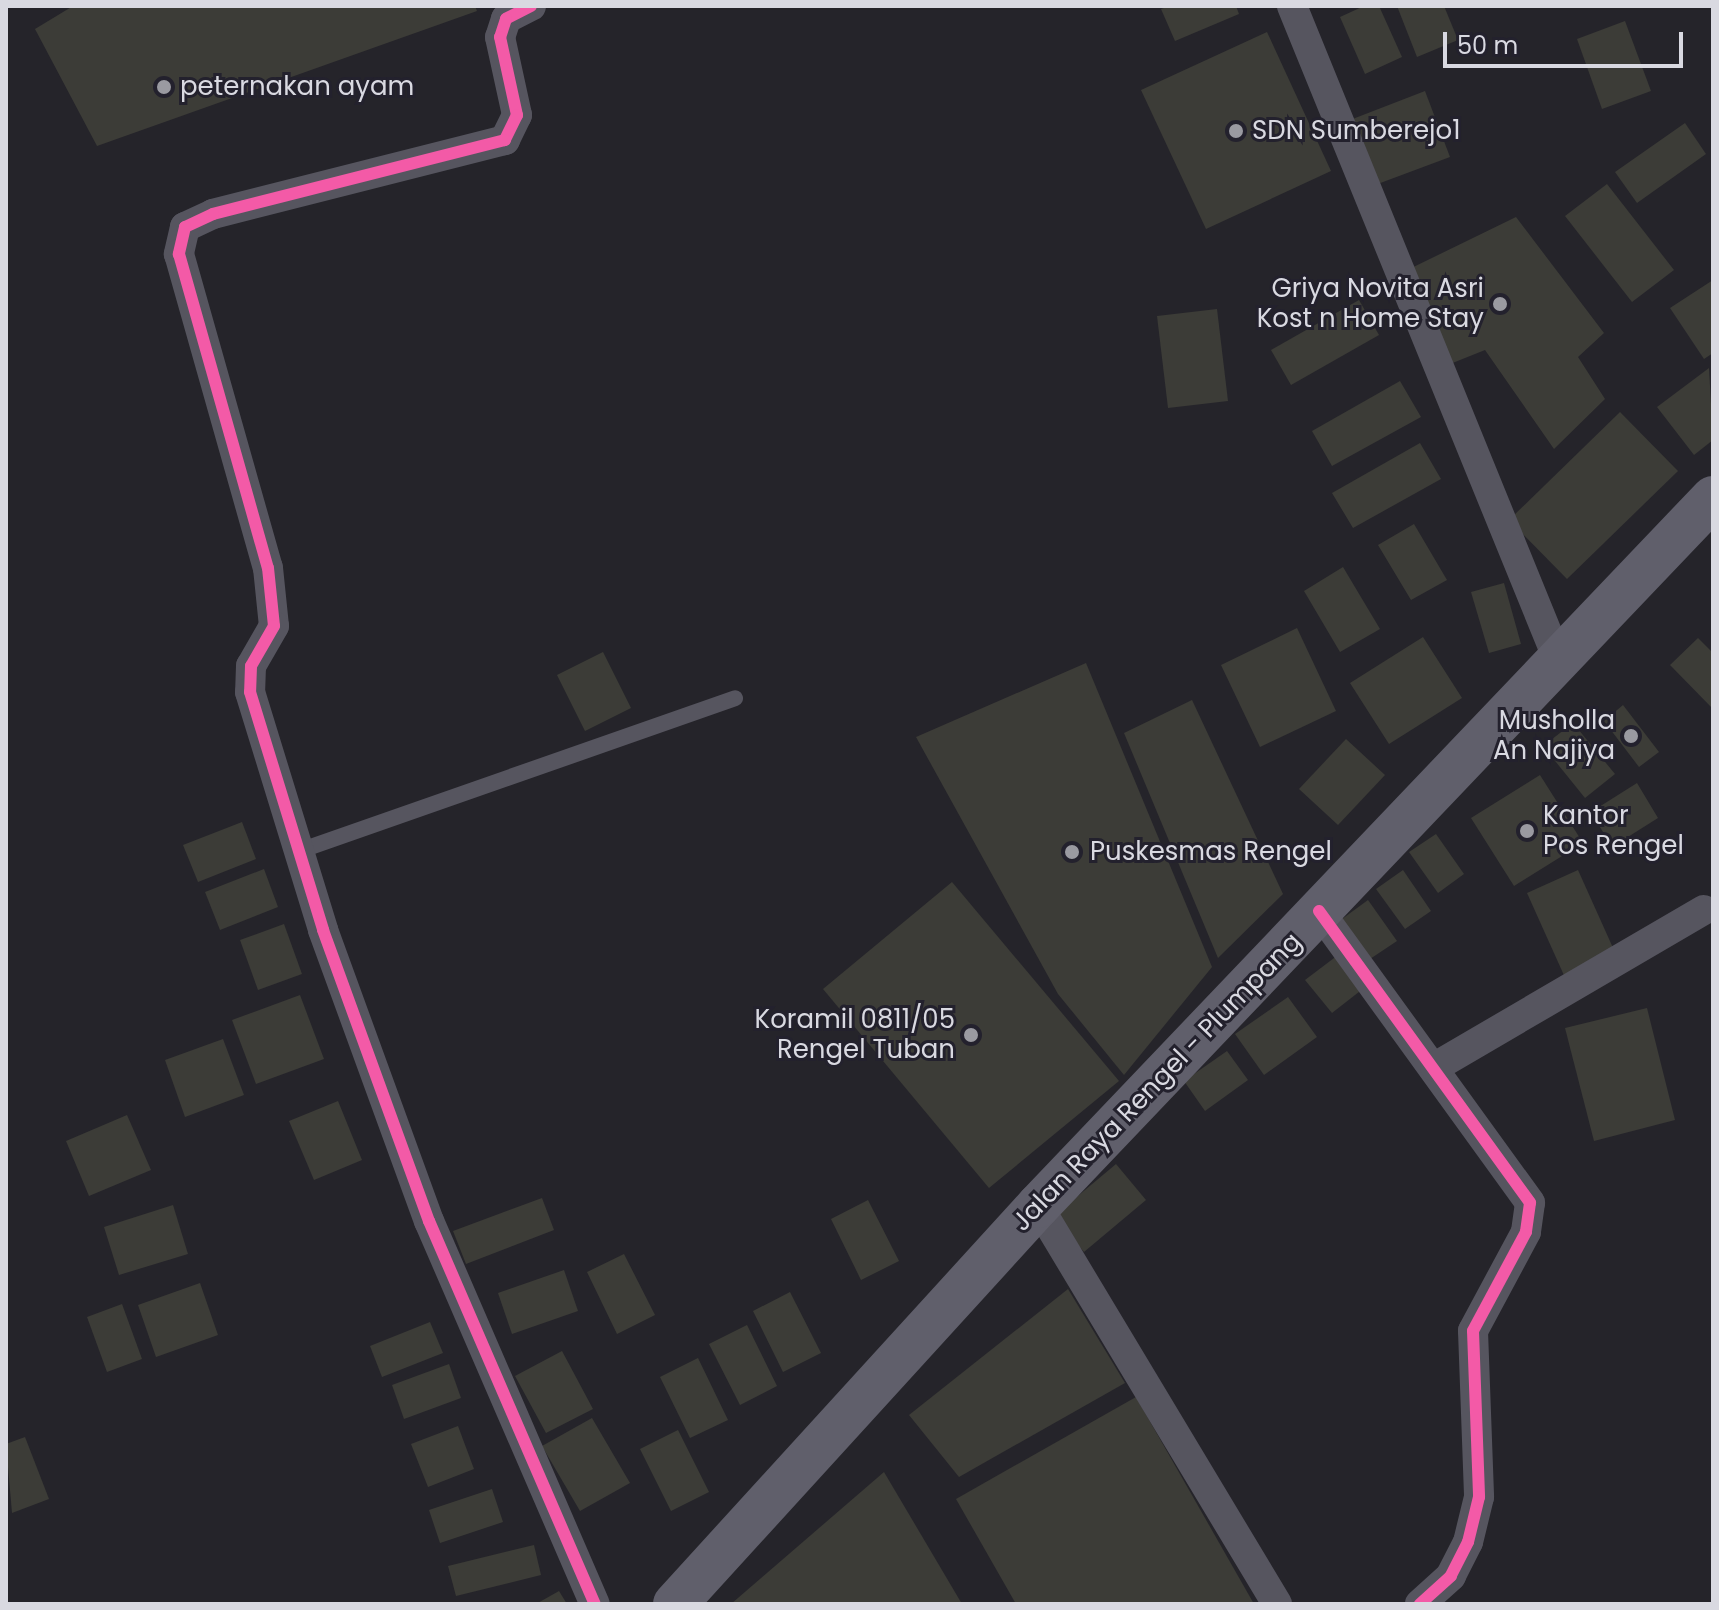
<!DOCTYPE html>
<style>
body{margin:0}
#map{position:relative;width:1719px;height:1610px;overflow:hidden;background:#25242a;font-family:Poppins,sans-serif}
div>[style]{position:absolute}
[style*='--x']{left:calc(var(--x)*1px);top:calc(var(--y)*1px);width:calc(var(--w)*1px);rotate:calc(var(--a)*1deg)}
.building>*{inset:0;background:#3c3c37}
.lane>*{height:16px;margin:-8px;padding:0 8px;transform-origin:8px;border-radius:8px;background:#56555f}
.street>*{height:30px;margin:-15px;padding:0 15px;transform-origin:15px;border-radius:15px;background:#56555f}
.primary>*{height:44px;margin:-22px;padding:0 22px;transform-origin:22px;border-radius:22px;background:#605f6b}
.cycleway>*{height:12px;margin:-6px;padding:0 6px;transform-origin:6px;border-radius:6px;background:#f35aa7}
.dots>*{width:22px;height:22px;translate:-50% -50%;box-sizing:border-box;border:4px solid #23212d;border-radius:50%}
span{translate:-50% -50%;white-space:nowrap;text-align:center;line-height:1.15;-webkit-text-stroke:6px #23212d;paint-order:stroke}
.poi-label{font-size:26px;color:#d9d9e1}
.left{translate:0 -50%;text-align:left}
.right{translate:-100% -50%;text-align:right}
.street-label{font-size:26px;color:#d9d9e1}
.frame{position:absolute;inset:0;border:8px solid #d9d9e1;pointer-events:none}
.scale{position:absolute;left:1443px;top:32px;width:240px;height:36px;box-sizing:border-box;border:4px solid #d9d9e1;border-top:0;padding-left:10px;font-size:24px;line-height:28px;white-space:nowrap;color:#d9d9e1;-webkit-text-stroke:6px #23212d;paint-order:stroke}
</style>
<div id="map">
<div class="building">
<i style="clip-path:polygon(73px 6px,475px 6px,477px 11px,97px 146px,35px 29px)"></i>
<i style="clip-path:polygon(1170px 6px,1236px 6px,1239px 14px,1175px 41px,1161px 9px)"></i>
<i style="clip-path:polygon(1364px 6px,1379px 6px,1402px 57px,1365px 74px,1340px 17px)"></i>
<i style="clip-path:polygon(1397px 6px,1444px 6px,1458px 40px,1417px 57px)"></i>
<i style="clip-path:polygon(1625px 21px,1651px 91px,1602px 109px,1577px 39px)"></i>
<i style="clip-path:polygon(1267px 32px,1331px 171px,1206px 229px,1141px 90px)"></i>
<i style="clip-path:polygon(1425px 91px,1450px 157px,1375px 185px,1350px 120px)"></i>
<i style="clip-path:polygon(1685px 123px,1706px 154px,1637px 203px,1615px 172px)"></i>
<i style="clip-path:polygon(1607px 184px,1674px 270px,1632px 302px,1565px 216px)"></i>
<i style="clip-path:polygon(1516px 217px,1604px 333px,1578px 357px,1605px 399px,1554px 449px,1485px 350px,1450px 364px,1397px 275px)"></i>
<i style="clip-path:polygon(1713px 280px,1713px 353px,1704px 359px,1670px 308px)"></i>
<i style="clip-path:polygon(1359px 300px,1379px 335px,1291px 385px,1271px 350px)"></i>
<i style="clip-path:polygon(1217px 309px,1228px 401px,1168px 408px,1157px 316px)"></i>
<i style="clip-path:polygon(1709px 368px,1713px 440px,1694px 455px,1657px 407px)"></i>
<i style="clip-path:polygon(1400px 381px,1421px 417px,1332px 466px,1312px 431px)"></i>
<i style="clip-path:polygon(1620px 412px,1678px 471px,1567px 579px,1509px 520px)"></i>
<i style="clip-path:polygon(1420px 443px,1441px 479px,1353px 528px,1332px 493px)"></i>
<i style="clip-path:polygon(1414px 524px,1447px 580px,1411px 600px,1378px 545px)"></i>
<i style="clip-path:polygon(1343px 567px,1380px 629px,1340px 652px,1304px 591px)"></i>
<i style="clip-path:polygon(1504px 583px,1521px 644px,1489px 653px,1471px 592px)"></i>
<i style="clip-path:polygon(1297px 628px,1336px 711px,1260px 747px,1221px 665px)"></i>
<i style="clip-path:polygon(1423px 637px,1462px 698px,1389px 744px,1350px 683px)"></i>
<i style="clip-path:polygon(1698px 638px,1713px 653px,1713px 709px,1670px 665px)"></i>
<i style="clip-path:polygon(603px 652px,631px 708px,585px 731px,557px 675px)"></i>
<i style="clip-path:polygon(1086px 663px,1212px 967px,1124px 1075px,1058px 994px,916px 737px)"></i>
<i style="clip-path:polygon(1192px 700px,1283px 894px,1218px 958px,1124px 733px)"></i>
<i style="clip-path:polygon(1623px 705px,1659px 752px,1639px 767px,1604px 721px)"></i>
<i style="clip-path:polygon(1573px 723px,1615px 774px,1585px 798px,1543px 746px)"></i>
<i style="clip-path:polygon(1346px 739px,1385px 775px,1338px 825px,1299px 789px)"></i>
<i style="clip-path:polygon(1540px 775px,1583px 843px,1514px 886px,1471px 818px)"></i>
<i style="clip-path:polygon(1637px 783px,1658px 818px,1612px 847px,1591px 812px)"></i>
<i style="clip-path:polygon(242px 822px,256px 859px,198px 882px,183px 845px)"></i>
<i style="clip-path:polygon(1436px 834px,1464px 874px,1438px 893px,1409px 852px)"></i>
<i style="clip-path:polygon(264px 869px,278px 907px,220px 930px,205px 892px)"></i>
<i style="clip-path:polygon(1403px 870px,1431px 911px,1405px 929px,1376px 889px)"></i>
<i style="clip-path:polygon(1578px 870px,1618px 959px,1567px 982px,1527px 893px)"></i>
<i style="clip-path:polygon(952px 882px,1119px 1081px,989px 1188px,823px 989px)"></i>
<i style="clip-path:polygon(1368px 900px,1397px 941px,1370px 959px,1342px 919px)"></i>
<i style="clip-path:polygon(284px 924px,302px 974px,258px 990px,240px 940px)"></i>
<i style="clip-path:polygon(1338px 955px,1364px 988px,1332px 1013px,1305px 980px)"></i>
<i style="clip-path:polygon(300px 995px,324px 1059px,256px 1084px,232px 1020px)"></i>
<i style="clip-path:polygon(1288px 997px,1317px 1037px,1264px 1075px,1235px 1034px)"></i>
<i style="clip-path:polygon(1647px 1008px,1675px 1120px,1594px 1141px,1565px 1028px)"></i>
<i style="clip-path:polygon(223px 1039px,244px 1095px,185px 1117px,165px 1060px)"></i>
<i style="clip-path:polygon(1227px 1051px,1248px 1080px,1205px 1111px,1184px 1081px)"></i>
<i style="clip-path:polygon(338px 1101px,362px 1160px,314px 1180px,289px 1121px)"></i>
<i style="clip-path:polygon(127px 1115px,151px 1170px,89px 1196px,66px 1141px)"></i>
<i style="clip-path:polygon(1116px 1164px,1146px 1200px,1084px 1252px,1054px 1216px)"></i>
<i style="clip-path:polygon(542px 1198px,554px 1230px,466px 1264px,453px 1231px)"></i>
<i style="clip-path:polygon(868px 1200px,899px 1261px,861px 1280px,831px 1219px)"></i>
<i style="clip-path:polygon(173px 1205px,188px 1254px,119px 1275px,104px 1227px)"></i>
<i style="clip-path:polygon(624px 1254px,655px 1315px,617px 1334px,587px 1272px)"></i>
<i style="clip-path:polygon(564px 1270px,578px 1311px,512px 1334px,498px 1293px)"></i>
<i style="clip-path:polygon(200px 1283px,218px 1335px,156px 1357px,138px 1305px)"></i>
<i style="clip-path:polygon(1068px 1289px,1125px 1383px,959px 1477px,909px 1415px)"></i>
<i style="clip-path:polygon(790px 1292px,821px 1353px,783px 1372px,753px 1311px)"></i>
<i style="clip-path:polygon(122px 1304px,142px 1359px,107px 1372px,87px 1317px)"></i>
<i style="clip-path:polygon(430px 1322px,443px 1353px,382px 1377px,370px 1346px)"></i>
<i style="clip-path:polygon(747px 1325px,777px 1386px,740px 1405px,709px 1344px)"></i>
<i style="clip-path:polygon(562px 1351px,593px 1409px,546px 1433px,515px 1376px)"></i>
<i style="clip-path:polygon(698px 1358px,728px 1420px,690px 1438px,660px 1377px)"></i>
<i style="clip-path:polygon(449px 1364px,461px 1398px,404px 1419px,392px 1385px)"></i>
<i style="clip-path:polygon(1136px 1397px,1254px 1604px,1016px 1604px,956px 1499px)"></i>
<i style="clip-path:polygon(592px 1418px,630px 1483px,580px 1511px,542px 1446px)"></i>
<i style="clip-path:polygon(458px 1426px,474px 1469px,428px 1487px,411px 1444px)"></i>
<i style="clip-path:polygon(678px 1430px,709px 1492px,671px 1511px,640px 1449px)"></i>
<i style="clip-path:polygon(25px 1437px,49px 1499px,12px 1513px,6px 1444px)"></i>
<i style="clip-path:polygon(884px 1472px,962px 1604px,731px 1604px)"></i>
<i style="clip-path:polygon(492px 1489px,503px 1522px,440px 1543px,429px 1510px)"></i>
<i style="clip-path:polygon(534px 1545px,541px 1575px,456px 1596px,448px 1566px)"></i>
<i style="clip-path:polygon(559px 1591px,567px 1604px,536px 1604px)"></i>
</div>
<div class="lane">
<i style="--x:299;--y:851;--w:462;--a:-19.3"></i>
</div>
<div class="street">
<i style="--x:531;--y:6;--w:28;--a:153"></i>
<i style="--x:506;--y:19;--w:19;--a:108"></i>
<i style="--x:500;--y:37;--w:80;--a:77.7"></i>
<i style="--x:517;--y:115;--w:28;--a:116"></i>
<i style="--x:505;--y:140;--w:301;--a:165.8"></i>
<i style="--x:213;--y:214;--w:31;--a:155"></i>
<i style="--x:185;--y:227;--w:28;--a:103"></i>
<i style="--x:179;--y:254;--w:326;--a:74.2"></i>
<i style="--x:268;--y:568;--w:58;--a:84.1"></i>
<i style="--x:274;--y:626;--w:46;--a:119.9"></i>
<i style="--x:251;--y:666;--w:26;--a:92"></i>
<i style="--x:250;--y:692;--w:249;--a:72.9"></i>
<i style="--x:323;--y:930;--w:310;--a:70"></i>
<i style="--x:429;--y:1221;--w:417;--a:66.6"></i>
<i style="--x:1292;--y:6;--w:703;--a:67.85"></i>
<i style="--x:1319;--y:911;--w:360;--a:54.1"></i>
<i style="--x:1530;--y:1203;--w:29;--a:98"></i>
<i style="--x:1526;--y:1232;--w:112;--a:118.2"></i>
<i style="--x:1473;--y:1331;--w:166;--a:87.9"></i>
<i style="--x:1479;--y:1497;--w:46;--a:103.7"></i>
<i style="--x:1468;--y:1542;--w:38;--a:117"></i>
<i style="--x:1451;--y:1576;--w:42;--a:137.9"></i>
<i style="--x:1435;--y:1067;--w:311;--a:-30.3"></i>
<i style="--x:1038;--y:1206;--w:464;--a:59"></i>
</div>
<div class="primary">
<i style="--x:675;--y:1604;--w:539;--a:-47.63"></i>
<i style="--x:1038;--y:1206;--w:978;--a:-46.37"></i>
</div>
<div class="cycleway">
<i style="--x:531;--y:6;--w:28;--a:153"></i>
<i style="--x:506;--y:19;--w:19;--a:108"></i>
<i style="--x:500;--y:37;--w:80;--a:77.7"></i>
<i style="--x:517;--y:115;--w:28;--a:116"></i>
<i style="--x:505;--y:140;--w:301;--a:165.8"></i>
<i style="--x:213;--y:214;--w:31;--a:155"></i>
<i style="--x:185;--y:227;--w:28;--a:103"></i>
<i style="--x:179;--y:254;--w:326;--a:74.2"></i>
<i style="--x:268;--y:568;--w:58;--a:84.1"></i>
<i style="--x:274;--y:626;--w:46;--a:119.9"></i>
<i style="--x:251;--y:666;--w:26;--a:92"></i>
<i style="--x:250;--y:692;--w:249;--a:72.9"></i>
<i style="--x:323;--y:930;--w:310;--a:70"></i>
<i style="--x:429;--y:1221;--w:417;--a:66.6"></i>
<i style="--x:1319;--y:911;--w:360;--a:54.1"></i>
<i style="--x:1530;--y:1203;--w:29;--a:98"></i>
<i style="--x:1526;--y:1232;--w:112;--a:118.2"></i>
<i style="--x:1473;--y:1331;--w:166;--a:87.9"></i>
<i style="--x:1479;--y:1497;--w:46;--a:103.7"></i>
<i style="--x:1468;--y:1542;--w:38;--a:117"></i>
<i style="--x:1451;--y:1576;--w:42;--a:137.9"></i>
</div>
<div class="dots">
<i style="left:164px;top:87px;background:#9a9aa1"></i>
<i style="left:1236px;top:131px;background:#9a9aa1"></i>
<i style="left:1500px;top:304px;background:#9a9aa1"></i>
<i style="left:1631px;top:736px;background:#9a9aa1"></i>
<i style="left:1527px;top:831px;background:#9a9aa1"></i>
<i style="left:1072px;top:852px;background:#9a9aa1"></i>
<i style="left:971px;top:1035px;background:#9a9aa1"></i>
</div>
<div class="poi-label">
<span class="left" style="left:180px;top:87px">peternakan ayam</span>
<span class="left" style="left:1252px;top:131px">SDN Sumberejo1</span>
<span class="right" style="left:1484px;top:304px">Griya Novita Asri<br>Kost n Home Stay</span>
<span class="right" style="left:1615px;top:736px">Musholla<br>An Najiya</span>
<span class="left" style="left:1543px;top:831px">Kantor<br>Pos Rengel</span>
<span class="left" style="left:1090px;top:852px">Puskesmas Rengel</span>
<span class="right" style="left:955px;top:1035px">Koramil 0811/05<br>Rengel Tuban</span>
</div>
<div class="street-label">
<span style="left:1157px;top:1082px;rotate:-46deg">Jalan Raya Rengel - Plumpang</span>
</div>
<div class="frame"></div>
<div class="scale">50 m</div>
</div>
